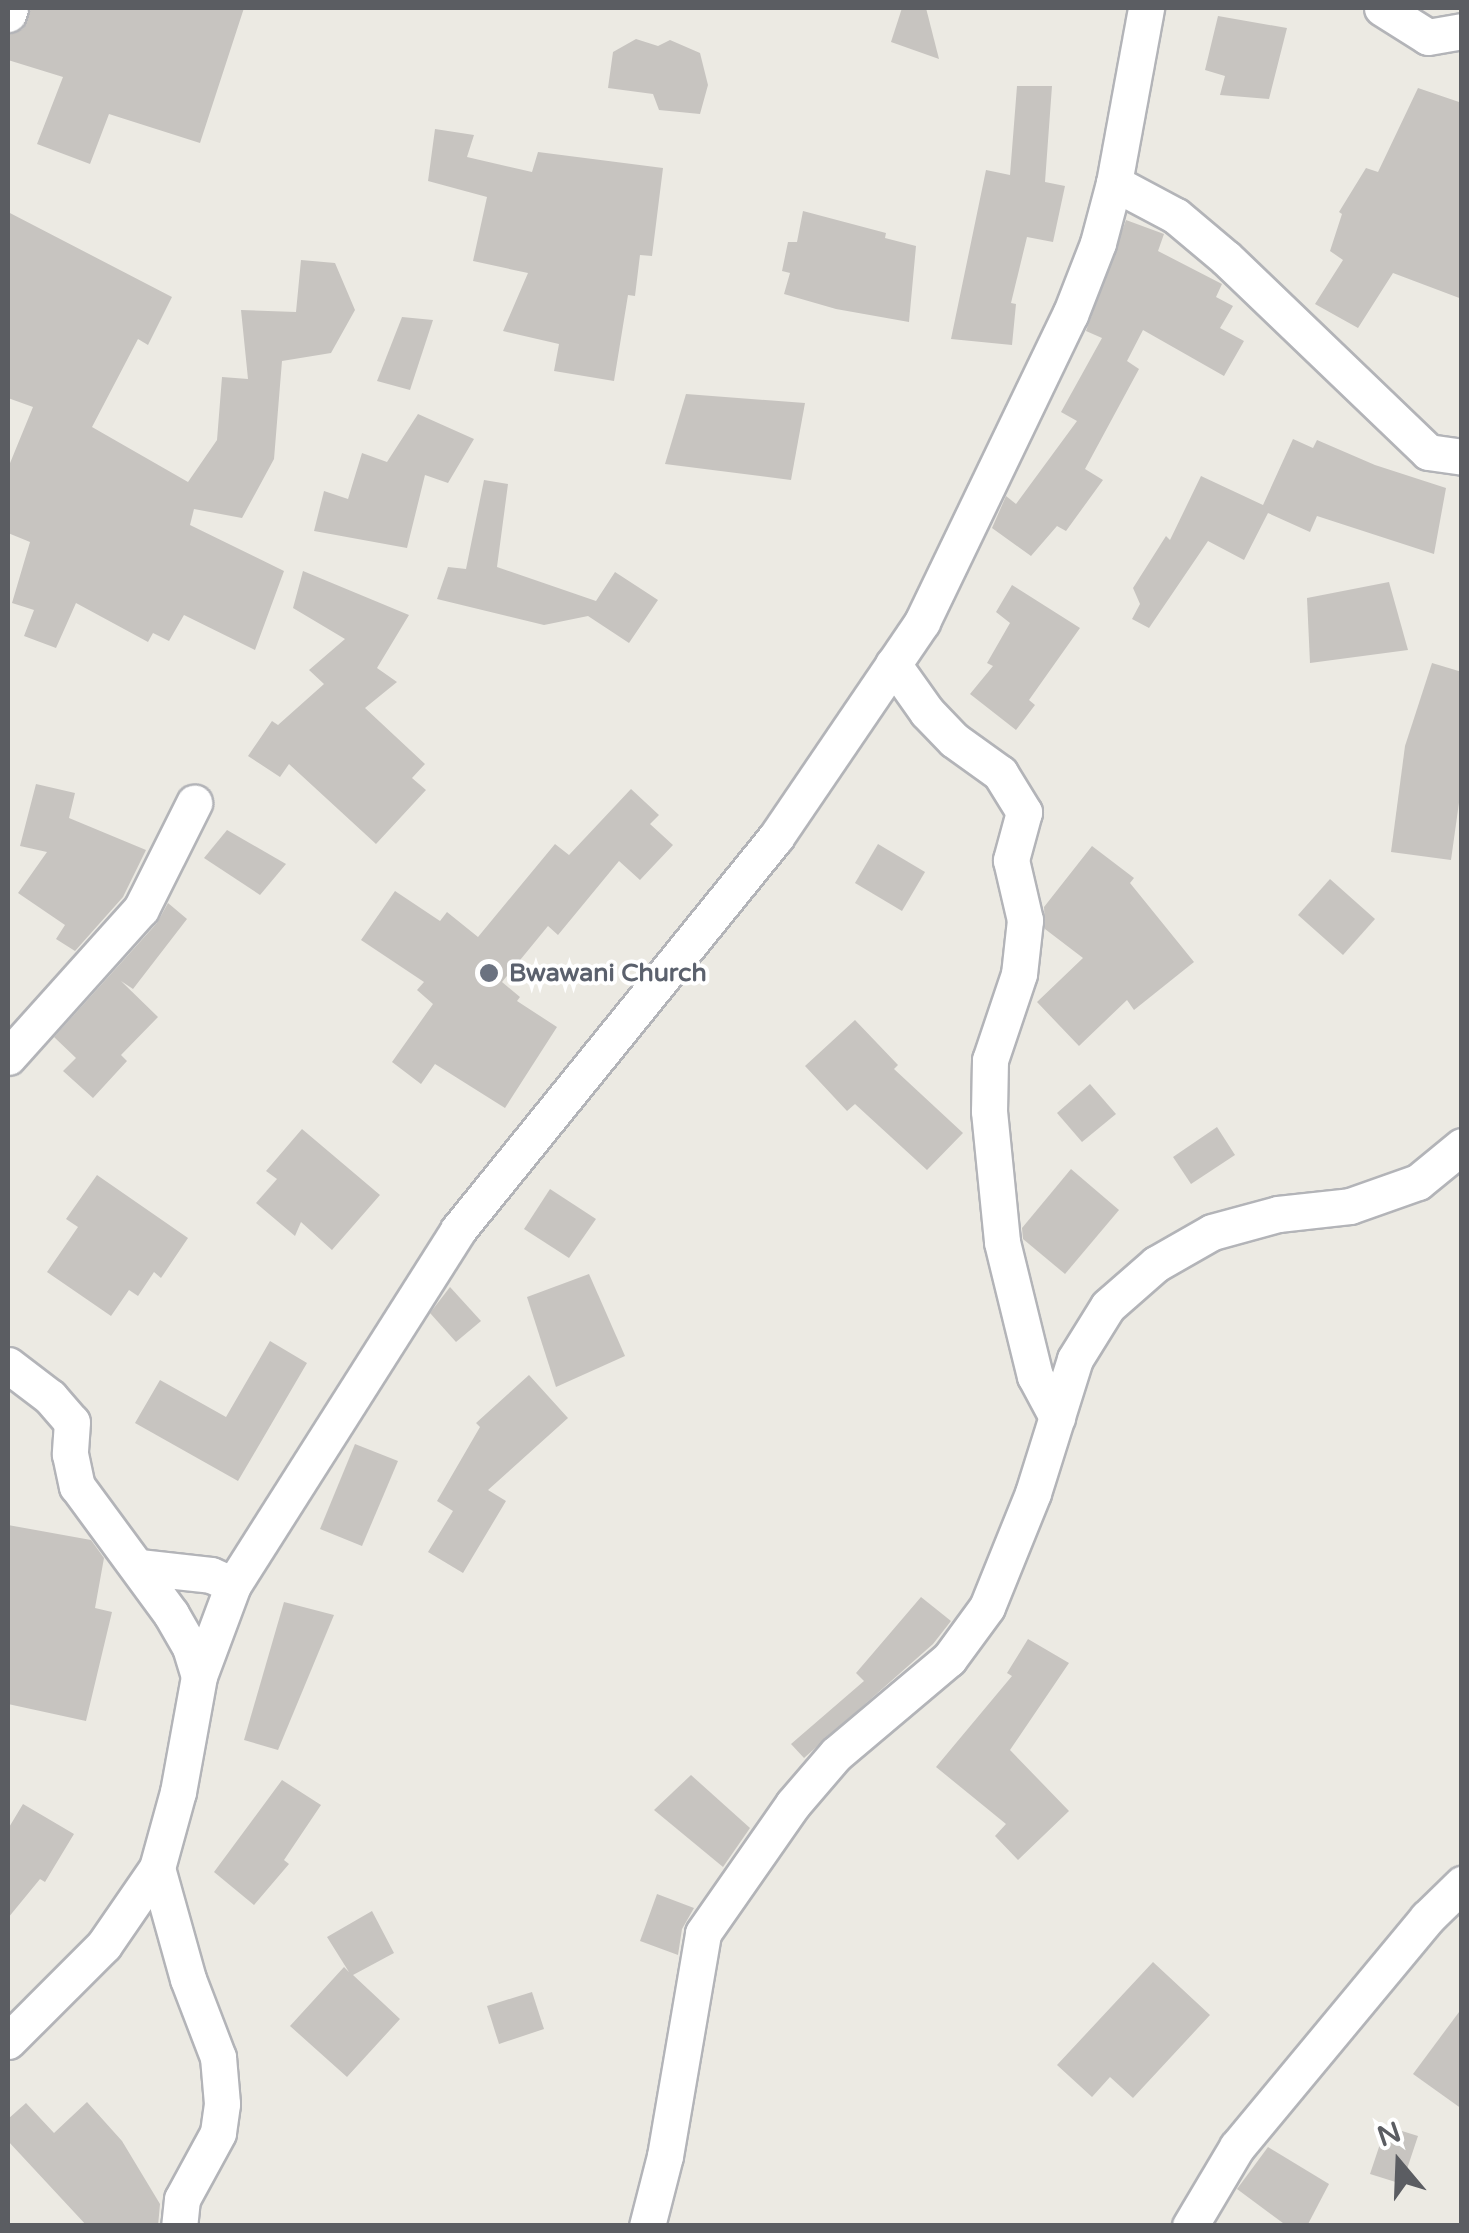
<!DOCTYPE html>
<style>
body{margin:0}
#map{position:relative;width:1469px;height:2233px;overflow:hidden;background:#eceae3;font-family:"Varela Round",sans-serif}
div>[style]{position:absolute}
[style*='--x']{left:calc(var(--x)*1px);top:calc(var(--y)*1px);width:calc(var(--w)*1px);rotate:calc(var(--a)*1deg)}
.building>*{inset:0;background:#c7c4c0}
.roads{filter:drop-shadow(2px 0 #b3b4b8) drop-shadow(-2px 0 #b3b4b8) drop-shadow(0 2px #b3b4b8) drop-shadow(0 -2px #b3b4b8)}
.minor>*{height:35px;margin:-17.5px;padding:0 17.5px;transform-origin:17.5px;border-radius:17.5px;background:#fff}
.dots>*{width:28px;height:28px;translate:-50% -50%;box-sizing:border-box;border:5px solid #fff;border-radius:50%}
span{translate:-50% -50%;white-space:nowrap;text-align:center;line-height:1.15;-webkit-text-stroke:8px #fff;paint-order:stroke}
.worship-label{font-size:25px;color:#5b616d;font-weight:700}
.left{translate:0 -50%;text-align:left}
.frame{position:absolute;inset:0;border:10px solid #5b5d62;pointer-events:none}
.north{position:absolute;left:1349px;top:2113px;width:100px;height:100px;-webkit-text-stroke:8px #fff;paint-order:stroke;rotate:341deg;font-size:28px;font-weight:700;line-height:40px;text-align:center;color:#5b5d62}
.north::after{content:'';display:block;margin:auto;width:35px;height:45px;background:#5b5d62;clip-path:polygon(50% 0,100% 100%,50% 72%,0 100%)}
</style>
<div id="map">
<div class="building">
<i style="clip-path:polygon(31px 8px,244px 8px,200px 143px,109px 114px,90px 164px,37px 144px,63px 77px,8px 60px,8px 35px,23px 29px)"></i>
<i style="clip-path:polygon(902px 8px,926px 8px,939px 59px,891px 42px)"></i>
<i style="clip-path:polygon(1218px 16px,1287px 28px,1269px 99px,1220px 95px,1225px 76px,1205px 70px)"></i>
<i style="clip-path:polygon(636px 39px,658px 46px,670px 40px,700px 53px,708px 85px,700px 114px,659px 110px,653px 94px,608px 88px,613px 52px)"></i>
<i style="clip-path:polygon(1017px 86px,1052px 86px,1045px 182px,1065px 186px,1053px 242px,1027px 237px,1011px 303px,1016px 304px,1012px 345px,951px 339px,986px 170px,1010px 175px)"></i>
<i style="clip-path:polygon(1418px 88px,1462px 103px,1462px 299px,1393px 273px,1358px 328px,1315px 304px,1343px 260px,1330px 251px,1342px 214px,1339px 212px,1366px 168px,1378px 172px)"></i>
<i style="clip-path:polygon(435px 129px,474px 135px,467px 157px,532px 172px,538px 152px,663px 168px,652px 256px,640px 255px,635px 296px,628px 295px,614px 381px,554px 371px,559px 344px,503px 331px,528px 273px,473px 261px,487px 197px,428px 181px)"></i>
<i style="clip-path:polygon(803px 211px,886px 233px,885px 238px,916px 246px,909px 322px,836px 309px,784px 294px,790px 273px,782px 271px,788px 242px,797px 242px)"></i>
<i style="clip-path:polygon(8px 212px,172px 297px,148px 345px,138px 339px,92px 427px,188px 482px,217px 440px,222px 377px,248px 379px,241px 310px,296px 312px,301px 260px,335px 263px,355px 310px,331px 353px,282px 361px,274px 459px,242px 518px,194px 509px,190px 525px,284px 571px,255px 650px,184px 615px,169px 641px,153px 633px,148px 642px,76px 603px,56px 648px,24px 636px,34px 610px,12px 603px,30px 542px,8px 533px,8px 468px,33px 407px,8px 398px)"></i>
<i style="clip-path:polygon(1126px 220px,1164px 234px,1158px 251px,1222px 284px,1216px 297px,1233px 306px,1220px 328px,1244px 341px,1224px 376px,1143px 330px,1127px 361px,1139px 369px,1085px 469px,1103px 480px,1066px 531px,1057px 526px,1031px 556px,992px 528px,1006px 496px,1016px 504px,1077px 421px,1061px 412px,1102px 338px,1086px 331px)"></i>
<i style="clip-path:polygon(402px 317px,433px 320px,410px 390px,377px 381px)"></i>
<i style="clip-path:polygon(686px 394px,805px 403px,791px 480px,665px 464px)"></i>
<i style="clip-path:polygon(418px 414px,474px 439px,448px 483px,425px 475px,407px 548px,314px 531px,324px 491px,348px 499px,362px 453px,387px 462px)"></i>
<i style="clip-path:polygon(1293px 439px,1313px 448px,1317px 440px,1375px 465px,1446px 488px,1434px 554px,1317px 516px,1310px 532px,1268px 513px,1244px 560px,1208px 541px,1149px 628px,1132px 619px,1140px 604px,1133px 588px,1166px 536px,1170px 540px,1201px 476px,1263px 505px)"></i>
<i style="clip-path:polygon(484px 480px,508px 484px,497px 567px,596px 601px,615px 572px,658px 600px,629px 643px,588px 616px,544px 625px,437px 599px,448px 567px,466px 569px)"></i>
<i style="clip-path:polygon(303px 571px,409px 615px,377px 668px,397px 682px,365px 708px,425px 764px,412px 778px,426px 790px,376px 844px,289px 764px,280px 777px,248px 756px,272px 721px,278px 725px,324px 684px,309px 670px,345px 639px,293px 608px)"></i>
<i style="clip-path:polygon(1389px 582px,1408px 650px,1310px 663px,1307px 598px)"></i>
<i style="clip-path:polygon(1012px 585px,1080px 628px,1029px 700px,1035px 705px,1016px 730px,970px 694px,993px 666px,987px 663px,1010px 623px,996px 612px)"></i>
<i style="clip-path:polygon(1432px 663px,1462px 672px,1462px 781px,1451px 860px,1391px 852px,1405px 746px)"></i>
<i style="clip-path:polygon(36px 784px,75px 793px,69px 818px,146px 850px,123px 897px,75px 951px,56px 939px,65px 925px,18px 893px,47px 852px,20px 846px)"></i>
<i style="clip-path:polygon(631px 789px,659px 815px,650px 824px,673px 845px,640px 880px,619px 861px,558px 935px,548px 926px,502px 982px,520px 997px,517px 1001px,557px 1027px,505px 1108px,435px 1064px,421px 1084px,392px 1062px,433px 1004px,417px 990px,424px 982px,361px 940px,395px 891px,440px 921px,447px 912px,478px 937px,555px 844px,569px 855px)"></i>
<i style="clip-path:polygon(227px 830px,286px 864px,260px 895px,204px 858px)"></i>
<i style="clip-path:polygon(878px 844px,925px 872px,902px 911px,855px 883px)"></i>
<i style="clip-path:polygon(1092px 846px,1134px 878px,1130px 883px,1194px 962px,1134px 1010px,1127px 1000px,1079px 1046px,1037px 1002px,1083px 958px,1045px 929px,1044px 907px)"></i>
<i style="clip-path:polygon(1330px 879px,1375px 919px,1343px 955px,1298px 915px)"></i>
<i style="clip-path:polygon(168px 903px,187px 919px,133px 989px,121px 981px,158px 1017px,121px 1055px,127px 1061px,93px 1098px,63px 1071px,76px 1058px,54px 1037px,157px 923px)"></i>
<i style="clip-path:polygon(855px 1020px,898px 1065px,894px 1069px,963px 1133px,927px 1170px,855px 1104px,847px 1111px,805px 1066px)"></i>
<i style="clip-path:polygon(1090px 1084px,1116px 1114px,1082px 1142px,1057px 1113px)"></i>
<i style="clip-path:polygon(1217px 1127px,1235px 1155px,1191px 1184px,1173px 1157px)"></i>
<i style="clip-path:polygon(302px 1129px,380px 1195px,332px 1250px,301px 1222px,295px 1236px,256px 1203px,277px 1179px,266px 1171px)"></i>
<i style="clip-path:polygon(1071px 1169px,1119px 1210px,1065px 1274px,1023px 1239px,1022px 1228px)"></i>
<i style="clip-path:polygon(97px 1175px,188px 1238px,161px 1278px,154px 1272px,138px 1296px,129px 1290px,111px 1316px,47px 1272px,78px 1227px,66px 1219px)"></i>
<i style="clip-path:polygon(550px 1189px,596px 1219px,569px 1258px,524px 1229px)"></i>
<i style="clip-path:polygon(589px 1274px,625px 1356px,556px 1387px,527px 1297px)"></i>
<i style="clip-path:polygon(450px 1287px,481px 1321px,456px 1342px,430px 1313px)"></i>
<i style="clip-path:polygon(270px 1341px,307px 1363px,238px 1481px,135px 1423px,160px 1380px,226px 1417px)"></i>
<i style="clip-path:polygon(529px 1375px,568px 1418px,488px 1490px,506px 1501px,463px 1573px,428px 1552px,453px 1511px,437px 1501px,480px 1427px,476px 1423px)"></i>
<i style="clip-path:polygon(355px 1444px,398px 1461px,362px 1546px,320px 1529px)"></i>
<i style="clip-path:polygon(8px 1525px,91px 1540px,104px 1558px,95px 1608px,112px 1612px,86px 1721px,8px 1704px)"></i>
<i style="clip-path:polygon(921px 1597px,951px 1621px,933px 1644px,804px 1758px,791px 1744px,864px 1681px,856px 1673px)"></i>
<i style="clip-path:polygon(284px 1602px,334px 1615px,278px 1750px,244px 1740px)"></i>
<i style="clip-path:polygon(1028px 1639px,1069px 1663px,1010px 1750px,1069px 1811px,1018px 1860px,995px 1836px,1006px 1824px,936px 1767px,1012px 1676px,1007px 1673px)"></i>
<i style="clip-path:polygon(691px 1775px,750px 1828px,723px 1867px,654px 1810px)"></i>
<i style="clip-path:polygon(282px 1780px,321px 1805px,284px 1860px,289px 1864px,254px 1905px,214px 1872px)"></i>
<i style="clip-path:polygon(23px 1804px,74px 1834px,45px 1882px,40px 1879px,8px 1918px,8px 1829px)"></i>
<i style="clip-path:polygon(657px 1894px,694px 1908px,682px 1929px,678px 1955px,640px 1941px)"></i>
<i style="clip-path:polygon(372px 1911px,394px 1953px,353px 1975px,400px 2019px,347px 2077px,290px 2026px,344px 1967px,349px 1972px,327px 1937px)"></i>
<i style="clip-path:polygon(1153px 1962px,1210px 2015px,1133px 2098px,1110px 2077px,1092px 2097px,1057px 2065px)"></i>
<i style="clip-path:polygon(532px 1992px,544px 2029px,499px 2044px,487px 2006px)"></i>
<i style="clip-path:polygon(1462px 2008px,1462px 2109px,1413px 2074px)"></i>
<i style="clip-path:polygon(87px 2102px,122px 2141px,160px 2204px,158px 2226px,87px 2226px,8px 2141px,8px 2119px,26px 2103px,54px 2133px)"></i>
<i style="clip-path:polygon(1386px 2126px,1418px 2136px,1402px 2184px,1370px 2174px)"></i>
<i style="clip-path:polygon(1268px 2147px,1329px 2184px,1307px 2226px,1287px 2226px,1237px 2189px)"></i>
</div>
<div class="roads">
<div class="minor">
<i style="--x:1382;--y:8;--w:54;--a:32.2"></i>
<i style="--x:1428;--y:37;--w:35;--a:-10"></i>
<i style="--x:8;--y:14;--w:6;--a:-72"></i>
<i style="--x:1114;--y:183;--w:70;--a:28"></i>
<i style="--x:1176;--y:216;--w:65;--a:40"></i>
<i style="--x:1226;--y:258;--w:280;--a:43.8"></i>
<i style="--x:1428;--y:452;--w:34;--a:8"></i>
<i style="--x:893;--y:664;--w:59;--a:54.7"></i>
<i style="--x:927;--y:712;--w:39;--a:46"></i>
<i style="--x:954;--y:740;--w:57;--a:35.7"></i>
<i style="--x:1000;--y:773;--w:46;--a:58.4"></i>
<i style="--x:1024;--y:812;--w:50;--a:105.2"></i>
<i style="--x:1011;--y:860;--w:62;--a:76.9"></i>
<i style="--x:1025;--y:920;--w:54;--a:96.3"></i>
<i style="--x:1019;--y:974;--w:91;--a:108.6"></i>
<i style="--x:990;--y:1060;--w:51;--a:91.1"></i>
<i style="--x:989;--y:1111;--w:132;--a:84.3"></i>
<i style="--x:1002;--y:1242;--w:138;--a:76.2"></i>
<i style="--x:1035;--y:1376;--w:47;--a:61.8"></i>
<i style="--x:8;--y:1057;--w:199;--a:-48.1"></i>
<i style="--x:141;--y:909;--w:119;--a:-63.4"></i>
<i style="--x:8;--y:1365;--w:53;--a:37.3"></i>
<i style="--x:50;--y:1397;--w:33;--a:49"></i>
<i style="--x:72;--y:1422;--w:32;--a:94"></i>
<i style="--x:70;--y:1454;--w:33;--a:78"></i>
<i style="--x:77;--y:1486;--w:159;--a:53.7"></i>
<i style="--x:171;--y:1614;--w:38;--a:60"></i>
<i style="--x:190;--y:1647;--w:30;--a:73"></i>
<i style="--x:139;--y:1567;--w:72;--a:6.3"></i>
<i style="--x:211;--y:1575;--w:24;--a:24"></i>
<i style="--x:157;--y:1868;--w:115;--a:74.4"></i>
<i style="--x:188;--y:1979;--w:84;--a:69"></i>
<i style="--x:218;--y:2057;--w:47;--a:85.1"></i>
<i style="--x:222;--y:2104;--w:29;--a:98"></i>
<i style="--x:218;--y:2133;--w:75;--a:118.6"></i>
<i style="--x:182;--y:2199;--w:27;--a:96"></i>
<i style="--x:8;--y:2041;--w:136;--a:-45"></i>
<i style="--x:104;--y:1945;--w:93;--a:-55.5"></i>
<i style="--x:157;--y:1868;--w:79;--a:-74.6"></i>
<i style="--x:178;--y:1792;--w:118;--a:-79.7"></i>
<i style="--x:199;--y:1676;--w:97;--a:-69.5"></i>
<i style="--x:233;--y:1585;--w:420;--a:-57.6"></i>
<i style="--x:458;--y:1230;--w:506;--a:-51.02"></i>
<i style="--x:776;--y:837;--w:260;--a:-55.8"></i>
<i style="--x:922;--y:622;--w:341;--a:-64.3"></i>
<i style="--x:1070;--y:315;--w:77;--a:-68.7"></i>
<i style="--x:1098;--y:243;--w:62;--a:-75.1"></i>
<i style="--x:1114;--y:183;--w:178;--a:-79.6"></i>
<i style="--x:647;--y:2226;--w:72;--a:-75.6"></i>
<i style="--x:665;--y:2156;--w:226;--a:-80.3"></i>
<i style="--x:703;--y:1933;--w:157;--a:-55.1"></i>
<i style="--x:793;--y:1804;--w:66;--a:-49.3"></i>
<i style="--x:836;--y:1754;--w:148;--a:-40.1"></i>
<i style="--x:949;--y:1659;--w:64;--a:-53.8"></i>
<i style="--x:987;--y:1607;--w:123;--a:-68"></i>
<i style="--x:1033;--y:1493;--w:140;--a:-72.6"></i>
<i style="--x:1075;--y:1359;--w:62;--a:-58.1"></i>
<i style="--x:1108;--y:1306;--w:64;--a:-41.2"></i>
<i style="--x:1156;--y:1264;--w:64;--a:-29.7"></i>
<i style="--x:1212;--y:1232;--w:68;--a:-15.3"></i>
<i style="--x:1278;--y:1214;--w:72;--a:-6.3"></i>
<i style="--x:1350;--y:1206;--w:72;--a:-19.4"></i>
<i style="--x:1418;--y:1182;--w:57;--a:-39.3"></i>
<i style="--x:1190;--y:2226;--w:92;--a:-59.3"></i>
<i style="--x:1237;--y:2147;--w:298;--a:-50.3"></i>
<i style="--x:1427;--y:1918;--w:49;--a:-44.2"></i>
</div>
</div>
<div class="dots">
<i style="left:489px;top:973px;background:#6b7280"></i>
</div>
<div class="worship-label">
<span class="left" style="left:509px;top:973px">Bwawani Church</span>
</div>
<div class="frame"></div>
<div class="north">N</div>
</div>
